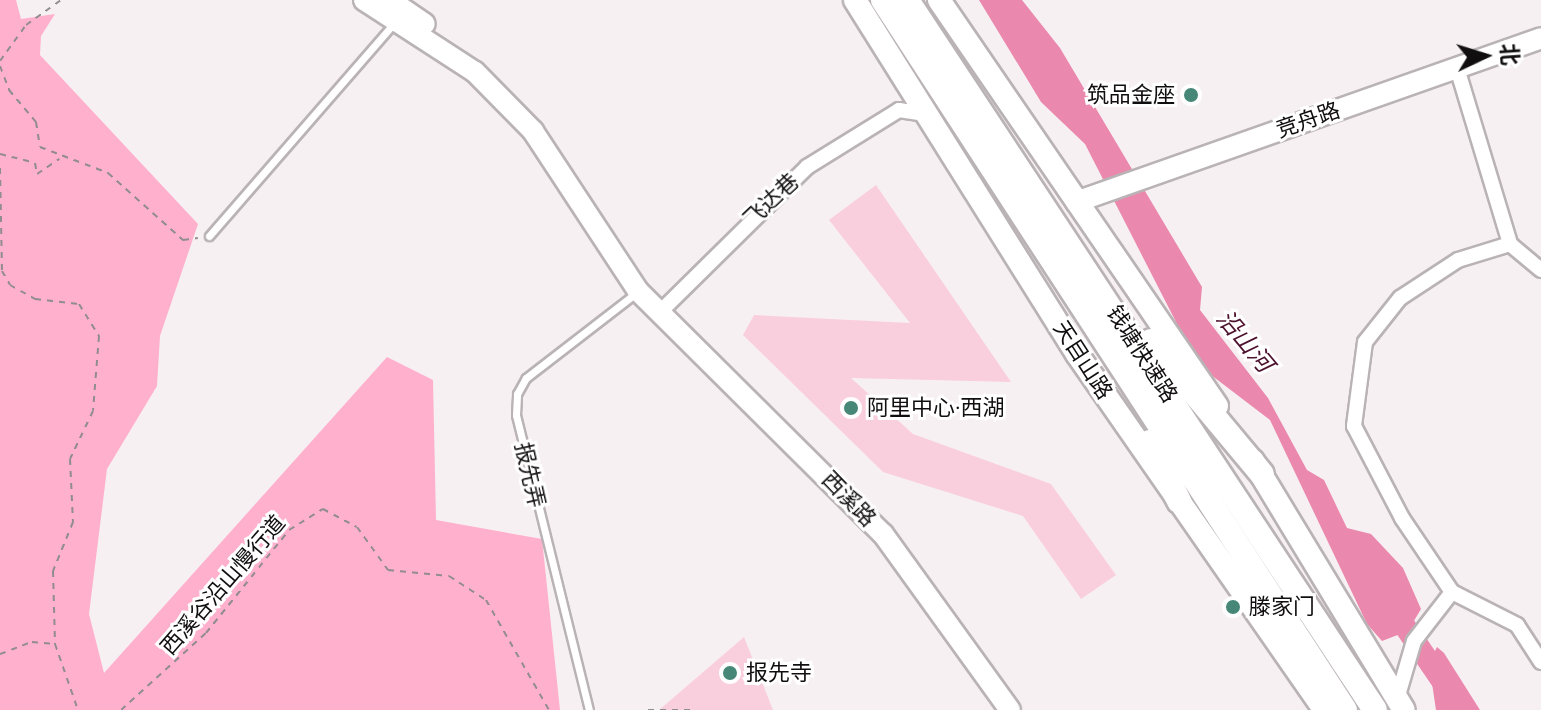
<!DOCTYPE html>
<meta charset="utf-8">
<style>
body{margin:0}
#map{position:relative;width:1541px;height:710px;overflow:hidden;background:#f7f0f2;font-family:Figtree,"Noto Sans SC",sans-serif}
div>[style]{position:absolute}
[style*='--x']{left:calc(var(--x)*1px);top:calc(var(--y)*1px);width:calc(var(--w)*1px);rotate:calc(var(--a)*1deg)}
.green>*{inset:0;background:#ffb0cc}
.water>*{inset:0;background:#ea88ad}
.river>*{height:22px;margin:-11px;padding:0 11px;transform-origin:11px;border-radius:11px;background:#ea88ad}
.building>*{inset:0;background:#facfdd}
.path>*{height:2px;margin-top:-1px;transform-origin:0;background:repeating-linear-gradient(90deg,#918c8e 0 6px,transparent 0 12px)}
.roads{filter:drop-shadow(2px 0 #bab3b5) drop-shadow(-2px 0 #bab3b5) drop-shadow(0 2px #bab3b5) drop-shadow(0 -2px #bab3b5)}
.lane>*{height:7px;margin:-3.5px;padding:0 3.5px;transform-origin:3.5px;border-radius:3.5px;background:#fff}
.street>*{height:14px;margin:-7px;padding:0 7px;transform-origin:7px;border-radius:7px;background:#fff}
.secondary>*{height:20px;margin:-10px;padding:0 10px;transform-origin:10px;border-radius:10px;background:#fff}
.primary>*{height:22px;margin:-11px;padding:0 11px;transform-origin:11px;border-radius:11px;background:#fff}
.highway>*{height:24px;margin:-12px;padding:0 12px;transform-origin:12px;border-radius:12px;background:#fff}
.dots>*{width:22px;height:22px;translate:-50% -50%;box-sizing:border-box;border:4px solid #fff;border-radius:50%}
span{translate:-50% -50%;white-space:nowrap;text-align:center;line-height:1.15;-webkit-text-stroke:6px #fff;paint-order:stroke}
.poi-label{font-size:22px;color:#100e0f}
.right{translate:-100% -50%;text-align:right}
.left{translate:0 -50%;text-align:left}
.street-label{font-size:22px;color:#100e0f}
.water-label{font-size:24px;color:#4d102d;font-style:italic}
.north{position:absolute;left:1445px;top:16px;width:80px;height:80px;-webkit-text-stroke:6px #fff;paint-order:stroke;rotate:86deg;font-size:22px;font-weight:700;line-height:32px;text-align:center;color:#100e0f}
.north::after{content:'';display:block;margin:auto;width:28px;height:36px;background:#100e0f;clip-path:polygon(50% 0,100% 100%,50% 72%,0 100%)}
</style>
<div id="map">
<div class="green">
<i style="clip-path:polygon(0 0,16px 0,21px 19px,55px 14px,41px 36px,40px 55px,198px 224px,160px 336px,157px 386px,107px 469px,89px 614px,104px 673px,387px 357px,433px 380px,436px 520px,542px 539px,560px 710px,0 710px)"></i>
</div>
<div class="water">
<i style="clip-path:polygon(979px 0,1022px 0,1060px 48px,1202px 287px,1200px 310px,1268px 398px,1307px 470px,1324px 480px,1347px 528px,1371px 534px,1403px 568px,1421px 609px,1408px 631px,1382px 641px,1367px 624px,1270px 420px,1198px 365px,1085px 144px,1041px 102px)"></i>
<i style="clip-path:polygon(1437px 647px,1444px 653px,1480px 710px,1436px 710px,1429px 663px)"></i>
</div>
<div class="river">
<i style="--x:1391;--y:606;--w:126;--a:55.7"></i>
</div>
<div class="building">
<i style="clip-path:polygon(876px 185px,1011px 382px,851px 378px,913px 434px,1051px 484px,1116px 575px,1081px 599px,1023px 516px,883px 472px,743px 335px,754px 315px,910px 323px,829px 220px)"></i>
<i style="clip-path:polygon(744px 637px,773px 710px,659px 710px)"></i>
</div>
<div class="path">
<i style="--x:0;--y:61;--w:44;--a:-54.2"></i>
<i style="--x:26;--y:25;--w:43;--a:-35.5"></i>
<i style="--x:0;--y:66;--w:26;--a:69"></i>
<i style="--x:9;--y:90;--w:42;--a:49.8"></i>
<i style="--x:36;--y:122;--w:25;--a:81"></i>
<i style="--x:40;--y:147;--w:73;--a:20.9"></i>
<i style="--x:108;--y:173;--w:101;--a:41.8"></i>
<i style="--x:183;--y:240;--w:15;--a:-8"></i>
<i style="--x:0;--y:154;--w:36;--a:14"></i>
<i style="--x:35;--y:163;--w:11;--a:80"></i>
<i style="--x:37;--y:174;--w:27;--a:-34"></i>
<i style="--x:0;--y:168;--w:103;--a:88.9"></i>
<i style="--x:2;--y:271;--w:16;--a:60"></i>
<i style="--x:10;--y:285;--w:29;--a:29"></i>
<i style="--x:35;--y:299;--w:44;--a:6.5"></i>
<i style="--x:79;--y:304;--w:38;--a:58"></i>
<i style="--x:99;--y:336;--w:75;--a:94.6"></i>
<i style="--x:93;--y:411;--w:53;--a:115.6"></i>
<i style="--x:70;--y:459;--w:63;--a:87.3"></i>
<i style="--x:73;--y:522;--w:53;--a:112.2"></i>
<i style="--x:53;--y:571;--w:73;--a:88.4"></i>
<i style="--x:55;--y:644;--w:70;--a:70.8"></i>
<i style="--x:0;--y:654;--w:34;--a:-21"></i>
<i style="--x:32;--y:642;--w:23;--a:5"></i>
<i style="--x:121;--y:710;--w:115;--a:-42.2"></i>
<i style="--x:206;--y:633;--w:132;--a:-51.1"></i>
<i style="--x:289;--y:530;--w:40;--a:-32"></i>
<i style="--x:323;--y:509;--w:38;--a:28"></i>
<i style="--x:357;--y:527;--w:53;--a:54.2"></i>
<i style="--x:388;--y:570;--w:61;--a:5.6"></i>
<i style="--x:449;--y:576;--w:44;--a:33"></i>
<i style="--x:486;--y:600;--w:127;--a:60.2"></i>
<i style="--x:648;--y:710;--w:45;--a:0"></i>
</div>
<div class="roads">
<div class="lane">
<i style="--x:209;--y:236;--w:282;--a:-49"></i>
<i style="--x:589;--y:710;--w:304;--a:-103.9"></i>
<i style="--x:516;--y:415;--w:21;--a:-87"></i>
<i style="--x:517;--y:394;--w:18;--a:-61"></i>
<i style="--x:526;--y:378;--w:139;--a:-37.7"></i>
</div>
<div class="street">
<i style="--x:1457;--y:68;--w:184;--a:73.2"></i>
<i style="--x:1541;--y:270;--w:40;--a:-140"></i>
<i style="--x:1510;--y:244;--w:54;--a:162.9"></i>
<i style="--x:1458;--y:260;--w:69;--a:146.8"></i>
<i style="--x:1400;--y:298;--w:56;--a:128.5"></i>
<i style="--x:1365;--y:342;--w:85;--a:97.5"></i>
<i style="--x:1354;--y:426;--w:104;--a:62.4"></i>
<i style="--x:1402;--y:518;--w:89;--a:56"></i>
<i style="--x:1452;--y:592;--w:73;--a:26.9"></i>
<i style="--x:1517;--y:625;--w:44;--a:57"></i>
<i style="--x:661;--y:311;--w:205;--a:-44.6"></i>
<i style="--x:807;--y:167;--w:108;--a:-31.8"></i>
<i style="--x:899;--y:110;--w:30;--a:9"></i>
<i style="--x:1397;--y:699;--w:60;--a:-73.7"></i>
<i style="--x:1414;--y:641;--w:62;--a:-52.2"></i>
</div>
<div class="secondary">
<i style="--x:364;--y:0;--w:132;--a:33"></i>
<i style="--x:475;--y:72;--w:83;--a:45.5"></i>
<i style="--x:533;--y:131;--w:191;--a:56.7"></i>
<i style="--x:638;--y:291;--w:345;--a:44.8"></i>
<i style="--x:883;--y:534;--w:217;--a:54.2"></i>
<i style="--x:390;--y:0;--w:42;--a:34.4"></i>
<i style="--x:1076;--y:202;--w:493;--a:-19.4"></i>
</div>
<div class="primary">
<i style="--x:855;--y:0;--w:418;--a:57.9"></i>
<i style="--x:1077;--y:354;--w:433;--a:55.2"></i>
<i style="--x:939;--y:0;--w:492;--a:55.6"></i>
<i style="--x:1253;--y:461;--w:291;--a:58.8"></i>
</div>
<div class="highway">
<i style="--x:883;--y:0;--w:847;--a:56.95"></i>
<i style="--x:907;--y:0;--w:850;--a:56.61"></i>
<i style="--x:1151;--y:341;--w:173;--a:50.2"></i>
<i style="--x:1150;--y:442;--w:66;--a:63.8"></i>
</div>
</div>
<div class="dots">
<i style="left:1191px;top:95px;background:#468778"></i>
<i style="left:851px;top:408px;background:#468778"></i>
<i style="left:1233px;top:607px;background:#468778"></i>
<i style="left:730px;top:673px;background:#468778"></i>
</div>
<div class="poi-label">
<span class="right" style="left:1175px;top:95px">筑品金座</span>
<span class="left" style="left:867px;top:408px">阿里中心·西湖</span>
<span class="left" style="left:1249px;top:607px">滕家门</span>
<span class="left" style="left:746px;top:673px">报先寺</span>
</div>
<div class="street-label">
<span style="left:1308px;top:120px;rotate:-19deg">竞舟路</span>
<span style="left:771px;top:200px;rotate:-43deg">飞达巷</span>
<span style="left:1142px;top:354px;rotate:57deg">钱塘快速路</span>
<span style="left:1083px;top:360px;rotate:57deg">天目山路</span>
<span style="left:530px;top:475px;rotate:77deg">报先弄</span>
<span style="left:849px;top:499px;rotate:46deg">西溪路</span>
<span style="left:223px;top:585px;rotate:-49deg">西溪谷沿山慢行道</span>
</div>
<div class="water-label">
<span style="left:1245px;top:341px;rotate:50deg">沿山河</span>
</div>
<div class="north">北</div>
</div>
